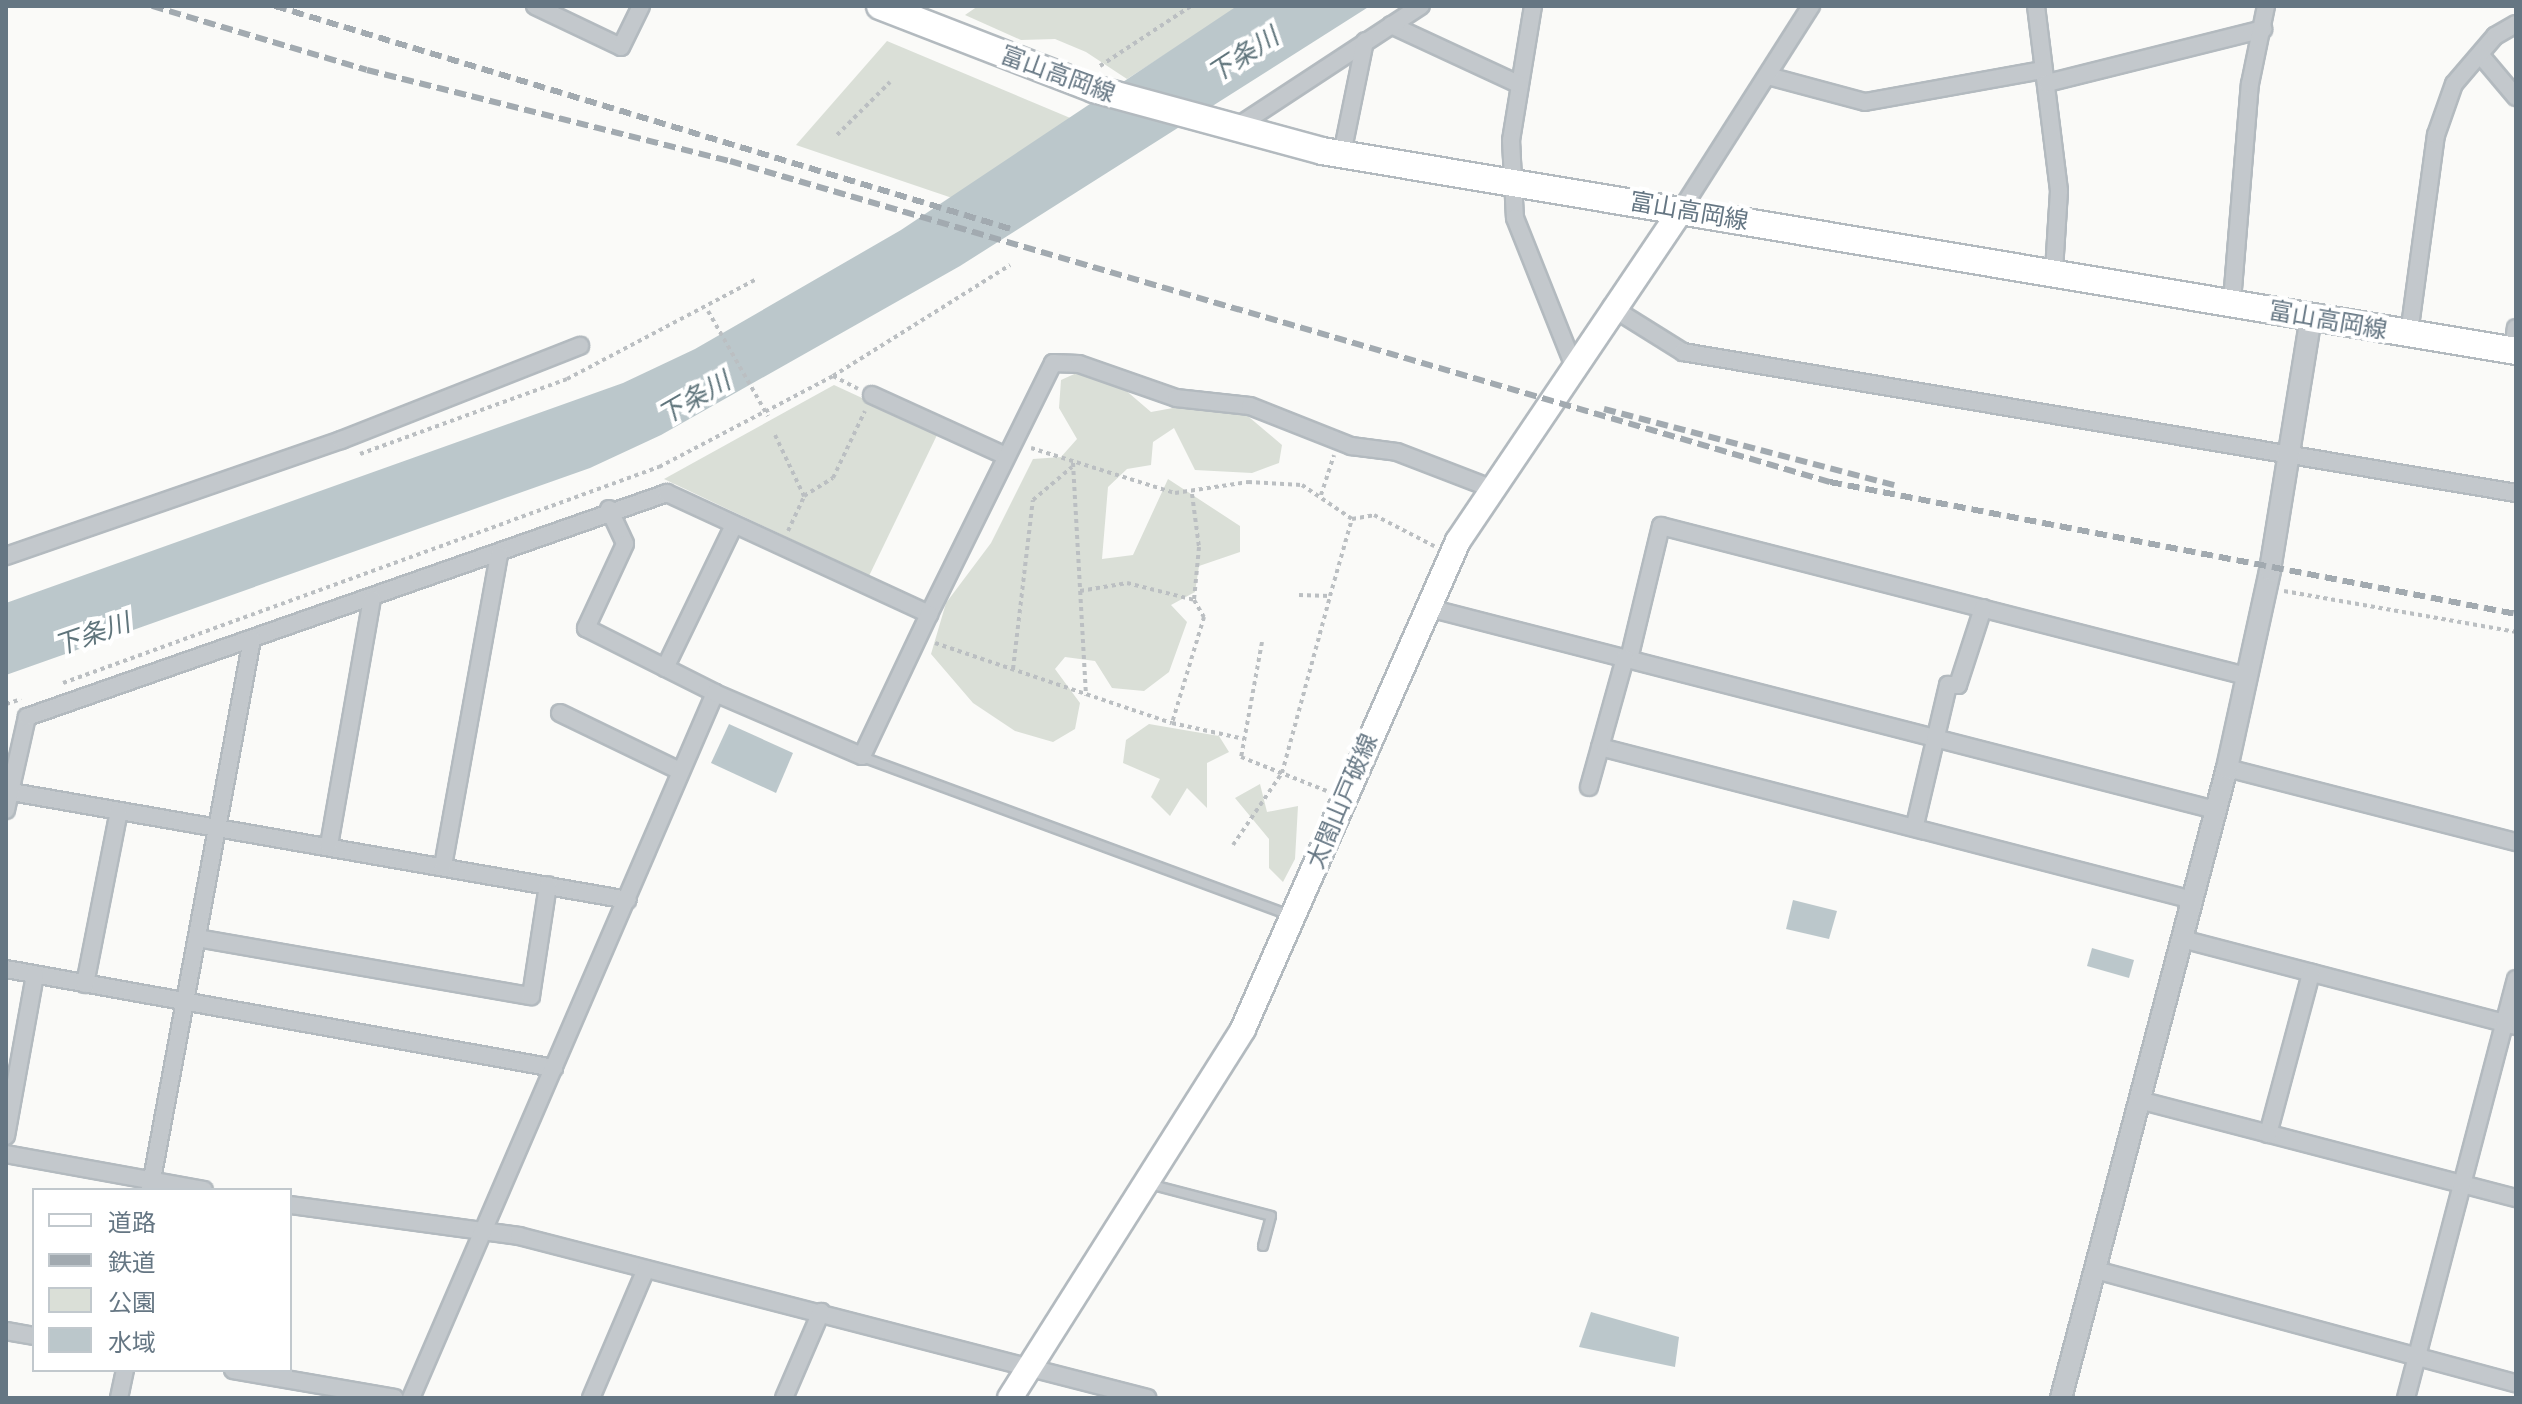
<!DOCTYPE html>
<meta charset="utf-8">
<style>
body{margin:0}
#map{position:relative;width:2522px;height:1404px;overflow:hidden;background:#fafaf8;font-family:"PT Sans Narrow","Noto Sans JP",sans-serif}
div>[style]{position:absolute}
[style*='--x']{left:calc(var(--x)*1px);top:calc(var(--y)*1px);width:calc(var(--w)*1px);rotate:calc(var(--a)*1deg)}
.green>*{inset:0;background:#dadfd7}
.water>*{inset:0;background:#bbc7cb}
.path>*{height:4px;margin-top:-2px;transform-origin:0;background:repeating-linear-gradient(90deg,#bbbfc2 0 4px,transparent 0 8px)}
.roads{filter:drop-shadow(2px 0 #b3babf) drop-shadow(-2px 0 #b3babf) drop-shadow(0 2px #b3babf) drop-shadow(0 -2px #b3babf)}
.service>*{height:8px;margin:-4px;padding:0 4px;transform-origin:4px;border-radius:4px;background:#c3c8cc}
.minor>*{height:16px;margin:-8px;padding:0 8px;transform-origin:8px;border-radius:8px;background:#c3c8cc}
.tertiary>*{height:20px;margin:-10px;padding:0 10px;transform-origin:10px;border-radius:10px;background:#c3c8cc}
.secondary>*{height:24px;margin:-12px;padding:0 12px;transform-origin:12px;border-radius:12px;background:#fff}
.primary>*{height:26px;margin:-13px;padding:0 13px;transform-origin:13px;border-radius:13px;background:#fff}
.rail>*{height:6px;margin-top:-3px;transform-origin:0;background:repeating-linear-gradient(90deg,#a2aab0 0 12px,transparent 0 18px)}
span{translate:-50% -50%;white-space:nowrap;text-align:center;line-height:1.15;-webkit-text-stroke:8px #fff;paint-order:stroke}
.street-label{font-size:24px;color:#657683}
.water-label{font-size:26px;color:#60757c;font-style:italic}
.frame{position:absolute;inset:0;border:8px solid #657683;pointer-events:none}
.legend{position:absolute;left:32px;top:1188px;width:260px;height:184px;box-sizing:border-box;background:#fff;border:2px solid #c1c8cd;margin:0;padding:10px 14px;list-style:none;font-size:24px;color:#657683}
.legend li{display:flex;align-items:center;gap:16px;height:40px}
.legend b{width:40px;border:2px solid #c1c8cd}
</style>
<div id="map">
<div class="green">
<i style="clip-path:polygon(978px 6px,1241px 6px,1127px 79px,1086px 52px,1055px 39px,1021px 40px,965px 15px)"></i>
<i style="clip-path:polygon(887px 41px,1087px 125px,964px 202px,796px 145px)"></i>
<i style="clip-path:polygon(1081px 371px,1123px 388px,1151px 412px,1195px 404px,1243px 412px,1282px 445px,1279px 463px,1252px 473px,1195px 470px,1174px 428px,1153px 442px,1151px 465px,1127px 469px,1108px 487px,1102px 559px,1133px 555px,1168px 479px,1240px 526px,1240px 552px,1199px 566px,1195px 592px,1171px 605px,1187px 622px,1169px 672px,1144px 691px,1112px 688px,1095px 661px,1065px 657px,1055px 669px,1080px 703px,1075px 729px,1053px 742px,1015px 731px,973px 703px,931px 654px,946px 603px,991px 543px,1033px 459px,1061px 457px,1077px 439px,1059px 408px,1061px 380px)"></i>
<i style="clip-path:polygon(834px 385px,938px 433px,869px 576px,664px 479px)"></i>
<i style="clip-path:polygon(1149px 724px,1219px 736px,1229px 752px,1207px 763px,1207px 808px,1187px 788px,1170px 816px,1151px 797px,1160px 779px,1123px 763px,1126px 740px)"></i>
<i style="clip-path:polygon(1260px 784px,1267px 812px,1298px 806px,1295px 859px,1283px 882px,1269px 868px,1269px 839px,1235px 798px)"></i>
</div>
<div class="water">
<i style="clip-path:polygon(1237px 6px,1370px 6px,960px 266px,661px 435px,590px 468px,6px 675px,6px 603px,623px 383px,695px 349px,901px 230px)"></i>
<i style="clip-path:polygon(729px 724px,793px 753px,776px 793px,711px 763px)"></i>
<i style="clip-path:polygon(1793px 900px,1837px 911px,1829px 939px,1786px 929px)"></i>
<i style="clip-path:polygon(2092px 948px,2134px 960px,2129px 978px,2087px 966px)"></i>
<i style="clip-path:polygon(1591px 1312px,1679px 1337px,1675px 1367px,1579px 1347px)"></i>
</div>
<div class="path">
<i style="--x:1100;--y:66;--w:109;--a:-33.4"></i>
<i style="--x:837;--y:135;--w:75;--a:-45"></i>
<i style="--x:708;--y:311;--w:121;--a:60.3"></i>
<i style="--x:833;--y:376;--w:209;--a:-32.1"></i>
<i style="--x:775;--y:435;--w:68;--a:64.6"></i>
<i style="--x:1031;--y:448;--w:151;--a:17.4"></i>
<i style="--x:1175;--y:493;--w:74;--a:-8.6"></i>
<i style="--x:1248;--y:482;--w:54;--a:3.2"></i>
<i style="--x:1302;--y:485;--w:60;--a:34.2"></i>
<i style="--x:1352;--y:519;--w:22;--a:-10"></i>
<i style="--x:1374;--y:515;--w:68;--a:27.3"></i>
<i style="--x:360;--y:454;--w:220;--a:-19.9"></i>
<i style="--x:567;--y:379;--w:215;--a:-27.8"></i>
<i style="--x:1073;--y:463;--w:233;--a:86.8"></i>
<i style="--x:1192;--y:494;--w:53;--a:82.5"></i>
<i style="--x:1199;--y:547;--w:53;--a:95.4"></i>
<i style="--x:1194;--y:600;--w:20;--a:60"></i>
<i style="--x:1204;--y:617;--w:111;--a:106.8"></i>
<i style="--x:1172;--y:723;--w:74;--a:12.5"></i>
<i style="--x:1321;--y:495;--w:42;--a:-72"></i>
<i style="--x:788;--y:531;--w:38;--a:-65"></i>
<i style="--x:804;--y:496;--w:34;--a:-32"></i>
<i style="--x:833;--y:478;--w:74;--a:-64.5"></i>
<i style="--x:1080;--y:591;--w:48;--a:-9.7"></i>
<i style="--x:1127;--y:583;--w:69;--a:14.2"></i>
<i style="--x:2284;--y:591;--w:236;--a:10"></i>
<i style="--x:1299;--y:595;--w:31;--a:2"></i>
<i style="--x:1330;--y:596;--w:80;--a:-74.1"></i>
<i style="--x:1262;--y:642;--w:117;--a:100.3"></i>
<i style="--x:1241;--y:757;--w:92;--a:21.6"></i>
<i style="--x:935;--y:643;--w:250;--a:18.7"></i>
<i style="--x:1013;--y:669;--w:170;--a:-83.3"></i>
<i style="--x:1033;--y:500;--w:51;--a:-40.2"></i>
<i style="--x:63;--y:683;--w:634;--a:-19.92"></i>
<i style="--x:659;--y:467;--w:196;--a:-27.6"></i>
<i style="--x:833;--y:376;--w:28;--a:27"></i>
<i style="--x:6;--y:704;--w:16;--a:-18"></i>
<i style="--x:1233;--y:845;--w:87;--a:-55.8"></i>
<i style="--x:1282;--y:773;--w:183;--a:-74.8"></i>
</div>
<div class="roads">
<div class="service">
<i style="--x:862;--y:757;--w:458;--a:20.3"></i>
<i style="--x:1149;--y:1184;--w:126;--a:14.7"></i>
<i style="--x:1271;--y:1216;--w:31;--a:105"></i>
</div>
<div class="minor">
<i style="--x:535;--y:6;--w:95;--a:25.5"></i>
<i style="--x:621;--y:47;--w:46;--a:-64"></i>
<i style="--x:1533;--y:6;--w:136;--a:99.3"></i>
<i style="--x:1511;--y:140;--w:78;--a:87.1"></i>
<i style="--x:1515;--y:218;--w:157;--a:68.3"></i>
<i style="--x:2036;--y:6;--w:186;--a:82.9"></i>
<i style="--x:2059;--y:191;--w:80;--a:93.6"></i>
<i style="--x:1391;--y:25;--w:142;--a:24.9"></i>
<i style="--x:2483;--y:58;--w:51;--a:49.8"></i>
<i style="--x:1768;--y:76;--w:100;--a:15"></i>
<i style="--x:1865;--y:102;--w:181;--a:-10.2"></i>
<i style="--x:2047;--y:83;--w:223;--a:-14"></i>
<i style="--x:1232;--y:130;--w:226;--a:-33.3"></i>
<i style="--x:1342;--y:154;--w:115;--a:-78.5"></i>
<i style="--x:1681;--y:210;--w:242;--a:-57.5"></i>
<i style="--x:2232;--y:301;--w:218;--a:-85.3"></i>
<i style="--x:2250;--y:84;--w:80;--a:-78.4"></i>
<i style="--x:1611;--y:307;--w:85;--a:32"></i>
<i style="--x:1683;--y:352;--w:845;--a:9.61"></i>
<i style="--x:2409;--y:334;--w:201;--a:-82.3"></i>
<i style="--x:2436;--y:135;--w:54;--a:-70.6"></i>
<i style="--x:2454;--y:84;--w:63;--a:-49.5"></i>
<i style="--x:2495;--y:36;--w:24;--a:-30"></i>
<i style="--x:2513;--y:351;--w:23;--a:-83"></i>
<i style="--x:872;--y:395;--w:147;--a:24.5"></i>
<i style="--x:609;--y:509;--w:38;--a:65"></i>
<i style="--x:625;--y:544;--w:93;--a:114.9"></i>
<i style="--x:586;--y:628;--w:144;--a:26.7"></i>
<i style="--x:6;--y:556;--w:355;--a:-19.1"></i>
<i style="--x:341;--y:440;--w:257;--a:-21.5"></i>
<i style="--x:1425;--y:607;--w:816;--a:14.41"></i>
<i style="--x:1629;--y:659;--w:137;--a:-76.5"></i>
<i style="--x:1661;--y:526;--w:604;--a:14.38"></i>
<i style="--x:665;--y:668;--w:159;--a:-64.2"></i>
<i style="--x:560;--y:713;--w:133;--a:25.8"></i>
<i style="--x:1600;--y:747;--w:612;--a:14.47"></i>
<i style="--x:2227;--y:768;--w:298;--a:14.4"></i>
<i style="--x:1589;--y:787;--w:134;--a:-74.4"></i>
<i style="--x:6;--y:791;--w:631;--a:9.94"></i>
<i style="--x:6;--y:810;--w:95;--a:-77.3"></i>
<i style="--x:27;--y:717;--w:678;--a:-19.29"></i>
<i style="--x:667;--y:493;--w:289;--a:24.8"></i>
<i style="--x:929;--y:614;--w:280;--a:-63.7"></i>
<i style="--x:1053;--y:363;--w:26;--a:2"></i>
<i style="--x:1079;--y:364;--w:103;--a:19.3"></i>
<i style="--x:1176;--y:398;--w:74;--a:6.2"></i>
<i style="--x:1250;--y:406;--w:109;--a:21.6"></i>
<i style="--x:1351;--y:446;--w:46;--a:7.4"></i>
<i style="--x:1397;--y:452;--w:103;--a:21.1"></i>
<i style="--x:1915;--y:825;--w:144;--a:-76.7"></i>
<i style="--x:1948;--y:685;--w:10;--a:0"></i>
<i style="--x:1958;--y:685;--w:81;--a:-72"></i>
<i style="--x:329;--y:845;--w:250;--a:-80.1"></i>
<i style="--x:443;--y:866;--w:316;--a:-79.8"></i>
<i style="--x:197;--y:938;--w:339;--a:9.9"></i>
<i style="--x:531;--y:996;--w:112;--a:-81.3"></i>
<i style="--x:2182;--y:939;--w:345;--a:14.6"></i>
<i style="--x:6;--y:969;--w:557;--a:10.24"></i>
<i style="--x:85;--y:984;--w:176;--a:-78.9"></i>
<i style="--x:2139;--y:1100;--w:390;--a:14.6"></i>
<i style="--x:2268;--y:1134;--w:167;--a:-75"></i>
<i style="--x:6;--y:1136;--w:164;--a:-79.8"></i>
<i style="--x:6;--y:1154;--w:201;--a:10.3"></i>
<i style="--x:150;--y:1190;--w:560;--a:-79.51"></i>
<i style="--x:290;--y:1205;--w:231;--a:7.7"></i>
<i style="--x:519;--y:1236;--w:649;--a:14.46"></i>
<i style="--x:2096;--y:1270;--w:435;--a:15.1"></i>
<i style="--x:6;--y:1331;--w:28;--a:10"></i>
<i style="--x:233;--y:1370;--w:164;--a:9.8"></i>
<i style="--x:119;--y:1398;--w:29;--a:-78"></i>
<i style="--x:411;--y:1398;--w:768;--a:-66.67"></i>
<i style="--x:715;--y:693;--w:160;--a:23.2"></i>
<i style="--x:862;--y:756;--w:157;--a:-64.7"></i>
<i style="--x:591;--y:1398;--w:140;--a:-66.9"></i>
<i style="--x:784;--y:1398;--w:94;--a:-66.7"></i>
<i style="--x:2406;--y:1398;--w:433;--a:-75.3"></i>
</div>
<div class="tertiary">
<i style="--x:2061;--y:1398;--w:652;--a:-75.24"></i>
<i style="--x:2227;--y:768;--w:203;--a:-77.7"></i>
<i style="--x:2270;--y:570;--w:255;--a:-80.8"></i>
</div>
<div class="secondary">
<i style="--x:1010;--y:1398;--w:436;--a:-57.7"></i>
<i style="--x:1243;--y:1029;--w:533;--a:-66.22"></i>
<i style="--x:1458;--y:541;--w:399;--a:-56"></i>
</div>
<div class="primary">
<i style="--x:880;--y:6;--w:230;--a:21.2"></i>
<i style="--x:1094;--y:89;--w:236;--a:15.2"></i>
<i style="--x:1322;--y:151;--w:1211;--a:9.51"></i>
</div>
</div>
<div class="rail">
<i style="--x:152;--y:6;--w:224;--a:16.6"></i>
<i style="--x:367;--y:70;--w:374;--a:14.1"></i>
<i style="--x:730;--y:161;--w:1146;--a:16.27"></i>
<i style="--x:1830;--y:482;--w:699;--a:10.89"></i>
<i style="--x:275;--y:6;--w:772;--a:16.86"></i>
<i style="--x:1604;--y:409;--w:304;--a:14.7"></i>
</div>
<div class="street-label">
<span style="left:1058px;top:74px;rotate:20deg">富山高岡線</span>
<span style="left:1689px;top:211px;rotate:10deg">富山高岡線</span>
<span style="left:2328px;top:320px;rotate:10deg">富山高岡線</span>
<span style="left:1342px;top:801px;rotate:-67deg">太閤山戸破線</span>
</div>
<div class="water-label">
<span style="left:1243px;top:55px;rotate:-33deg">下条川</span>
<span style="left:694px;top:398px;rotate:-30deg">下条川</span>
<span style="left:92px;top:634px;rotate:-19deg">下条川</span>
</div>
<div class="frame"></div>
<ul class="legend">
<li><b style="height:10px;background:#fff"></b>道路</li>
<li><b style="height:10px;background:#a2aab0"></b>鉄道</li>
<li><b style="height:22px;background:#dadfd7"></b>公園</li>
<li><b style="height:22px;background:#bbc7cb"></b>水域</li>
</ul>
</div>
